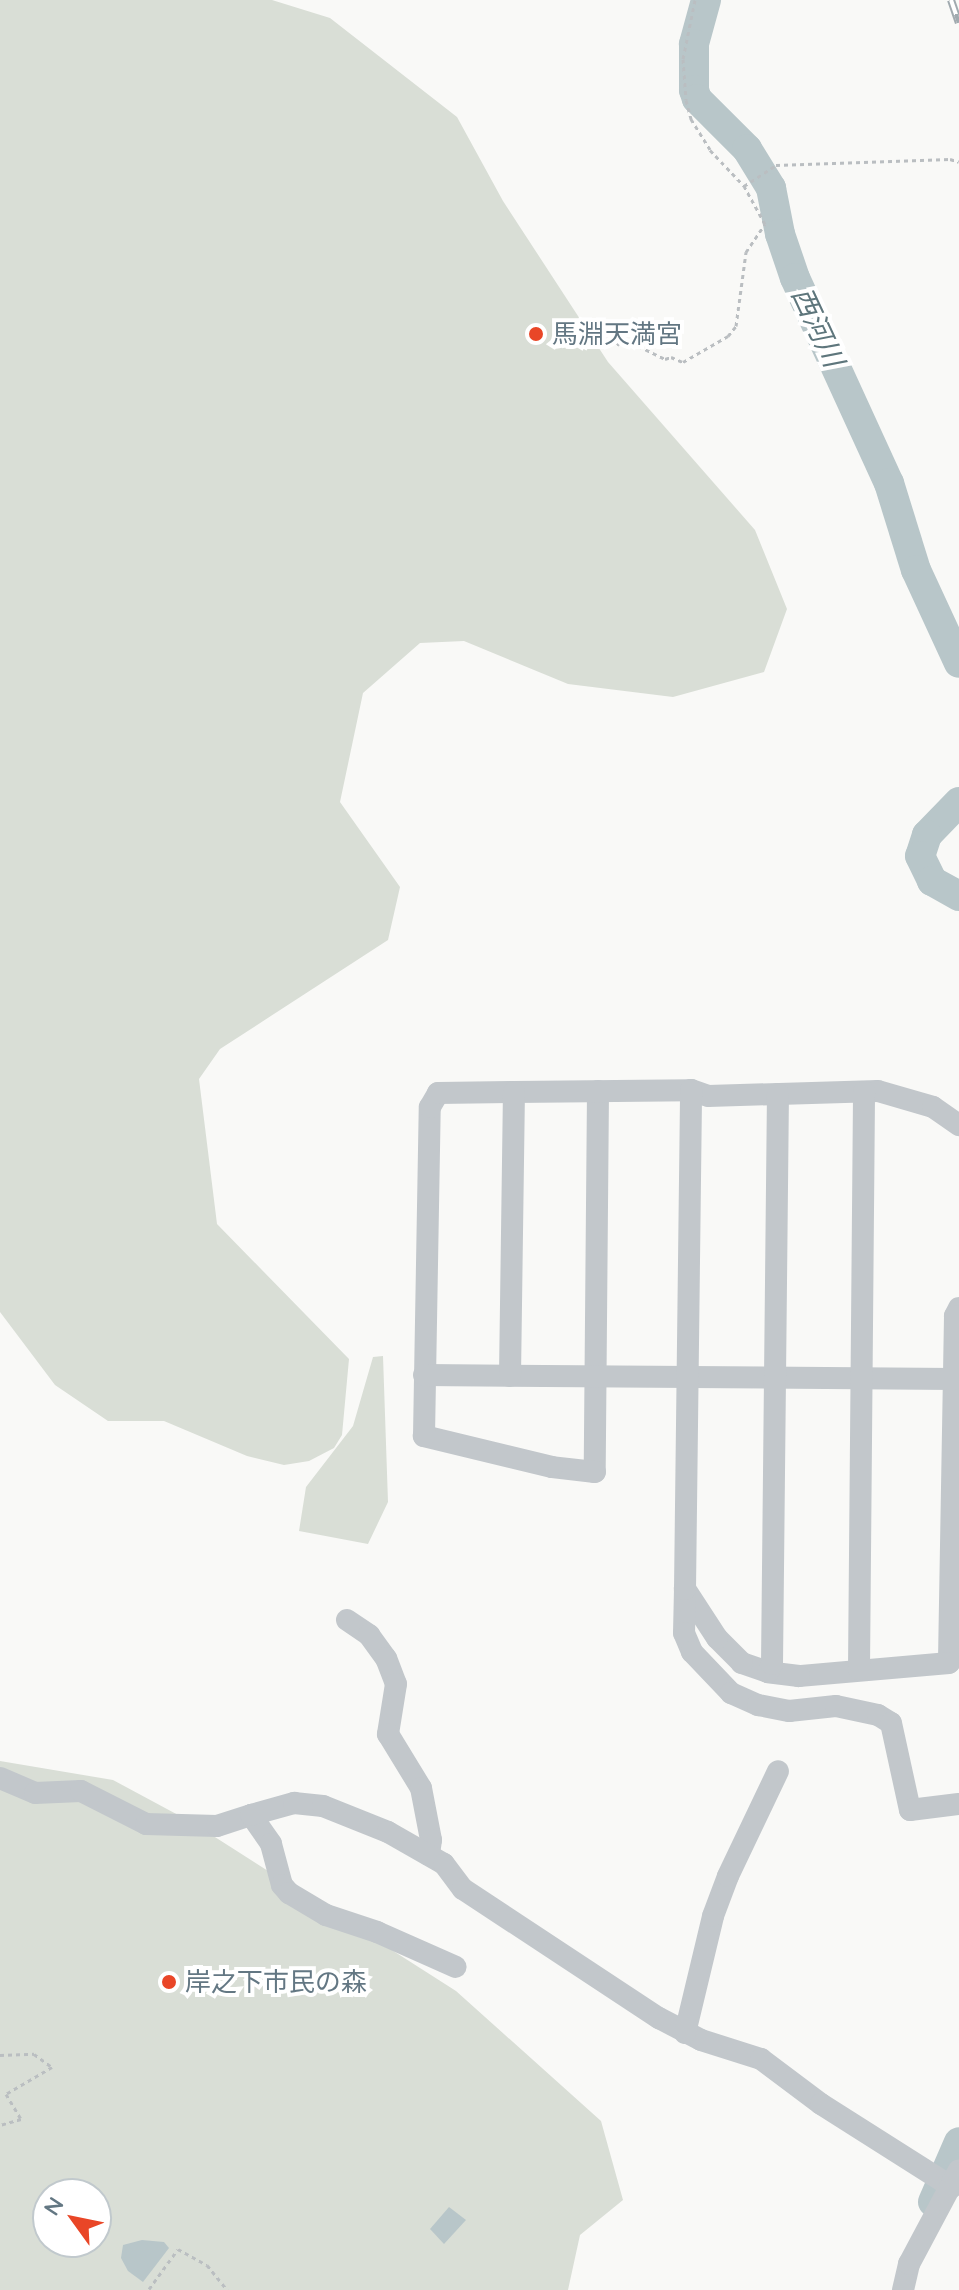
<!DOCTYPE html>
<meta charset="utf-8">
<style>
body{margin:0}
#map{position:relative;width:959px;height:2290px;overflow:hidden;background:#f9f9f7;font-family:Quicksand,"Noto Sans JP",sans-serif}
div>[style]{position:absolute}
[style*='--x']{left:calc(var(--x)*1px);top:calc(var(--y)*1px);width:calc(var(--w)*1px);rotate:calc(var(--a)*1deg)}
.green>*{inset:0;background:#d9ded6}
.water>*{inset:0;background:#b8c6c9}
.river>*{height:30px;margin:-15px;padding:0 15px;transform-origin:15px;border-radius:15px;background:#b8c6c9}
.path>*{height:3px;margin-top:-1.5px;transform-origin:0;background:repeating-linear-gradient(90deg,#babec1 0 4px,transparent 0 8px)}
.minor>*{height:22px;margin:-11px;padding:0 11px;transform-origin:11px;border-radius:11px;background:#c2c7cb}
.rail>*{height:8px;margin-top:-4px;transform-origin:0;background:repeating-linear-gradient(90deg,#fff 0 15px,#a1aaaf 0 30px);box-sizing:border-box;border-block:2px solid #a1aaaf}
.dots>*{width:22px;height:22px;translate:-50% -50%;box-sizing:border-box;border:4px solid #fff;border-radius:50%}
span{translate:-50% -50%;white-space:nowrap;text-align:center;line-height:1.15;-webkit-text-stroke:8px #fff;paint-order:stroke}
.poi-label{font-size:26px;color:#637783}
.left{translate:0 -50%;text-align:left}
.water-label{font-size:28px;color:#5e767c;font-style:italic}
.north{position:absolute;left:32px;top:2178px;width:80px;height:80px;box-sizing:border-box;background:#fff;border:2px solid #c1c9cd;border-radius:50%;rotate:303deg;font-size:22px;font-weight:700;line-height:32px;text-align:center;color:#637783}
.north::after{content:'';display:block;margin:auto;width:28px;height:36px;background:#e94627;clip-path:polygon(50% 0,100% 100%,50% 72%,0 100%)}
</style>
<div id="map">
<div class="green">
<i style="clip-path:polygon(0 0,272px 0,330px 18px,457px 117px,503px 201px,608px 362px,755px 530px,787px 609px,764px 672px,673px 697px,568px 684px,464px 641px,420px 643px,363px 693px,340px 802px,400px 887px,388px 940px,220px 1049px,199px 1079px,217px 1224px,349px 1359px,342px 1435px,334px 1448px,309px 1461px,284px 1465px,247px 1456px,164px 1421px,108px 1421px,55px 1385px,0 1312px)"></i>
<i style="clip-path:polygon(383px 1356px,388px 1502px,368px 1544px,299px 1531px,306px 1487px,353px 1426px,373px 1357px)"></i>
<i style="clip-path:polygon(evenodd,0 1761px,113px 1780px,193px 1823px,456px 1991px,601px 2121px,623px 2200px,580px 2235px,568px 2290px,0 2290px,0 1761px,48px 2194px,96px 2194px,96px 2242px,48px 2242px,48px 2194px)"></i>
</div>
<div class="water">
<i style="clip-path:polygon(449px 2207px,466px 2220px,444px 2244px,430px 2229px)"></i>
<i style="clip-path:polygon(142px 2240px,164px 2242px,169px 2248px,143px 2282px,128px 2271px,121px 2258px,123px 2245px)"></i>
</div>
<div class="river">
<i style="--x:706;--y:0;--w:46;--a:105.3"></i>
<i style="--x:694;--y:44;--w:46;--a:90"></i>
<i style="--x:694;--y:90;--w:9;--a:72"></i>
<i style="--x:697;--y:99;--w:71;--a:45"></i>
<i style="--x:747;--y:149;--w:46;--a:58.4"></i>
<i style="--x:771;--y:188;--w:47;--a:78.9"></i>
<i style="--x:780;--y:234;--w:46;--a:71.2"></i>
<i style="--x:795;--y:278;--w:226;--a:65.4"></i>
<i style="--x:889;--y:483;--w:91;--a:72.8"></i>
<i style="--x:916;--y:570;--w:102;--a:65.2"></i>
<i style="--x:959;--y:802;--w:46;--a:134.1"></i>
<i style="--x:927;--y:835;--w:22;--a:108"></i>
<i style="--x:920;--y:856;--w:28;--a:64"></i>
<i style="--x:932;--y:881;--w:31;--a:29"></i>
<i style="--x:933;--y:2202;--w:65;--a:-66.6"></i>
</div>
<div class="path">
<i style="--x:695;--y:0;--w:60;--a:101.5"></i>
<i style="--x:683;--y:59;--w:41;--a:85.8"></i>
<i style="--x:686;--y:100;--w:20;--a:75"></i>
<i style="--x:691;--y:119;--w:36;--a:58"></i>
<i style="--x:710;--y:150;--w:50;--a:46.6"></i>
<i style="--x:744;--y:186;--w:38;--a:-33"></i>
<i style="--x:776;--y:165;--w:174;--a:-2"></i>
<i style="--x:950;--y:159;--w:9;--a:18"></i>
<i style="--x:617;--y:345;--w:9;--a:-41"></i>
<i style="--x:624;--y:339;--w:46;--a:26"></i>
<i style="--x:665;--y:359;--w:6;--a:-18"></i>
<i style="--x:671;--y:357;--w:13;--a:23"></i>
<i style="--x:683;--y:362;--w:52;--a:-30"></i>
<i style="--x:728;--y:336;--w:13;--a:-51"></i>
<i style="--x:736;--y:326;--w:75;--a:-82.3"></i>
<i style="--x:746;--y:252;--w:34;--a:-56"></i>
<i style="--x:765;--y:224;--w:43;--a:-118.9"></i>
<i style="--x:0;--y:2055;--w:34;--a:-2"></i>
<i style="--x:34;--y:2054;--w:22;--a:36"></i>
<i style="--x:52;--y:2067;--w:53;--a:149.6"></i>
<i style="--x:6;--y:2094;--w:29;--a:59"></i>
<i style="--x:21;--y:2119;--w:22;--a:164"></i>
<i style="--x:149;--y:2289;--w:49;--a:-54.1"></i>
<i style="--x:178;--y:2249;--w:33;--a:29"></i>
<i style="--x:207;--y:2265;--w:32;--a:51"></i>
</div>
<div class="minor">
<i style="--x:598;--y:1091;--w:381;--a:90.5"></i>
<i style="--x:595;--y:1472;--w:43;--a:-173.4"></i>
<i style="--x:552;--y:1467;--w:132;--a:-166.4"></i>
<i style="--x:424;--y:1436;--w:329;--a:-89"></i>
<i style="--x:430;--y:1107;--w:16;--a:-60"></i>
<i style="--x:438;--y:1093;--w:76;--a:-0.8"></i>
<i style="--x:514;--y:1092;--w:177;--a:-0.6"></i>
<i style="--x:691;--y:1090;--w:18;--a:19"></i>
<i style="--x:708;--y:1096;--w:170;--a:-1.7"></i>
<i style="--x:878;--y:1091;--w:57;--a:16.2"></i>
<i style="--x:933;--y:1107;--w:32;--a:35"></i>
<i style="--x:959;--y:1308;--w:9;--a:117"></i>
<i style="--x:955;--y:1316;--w:347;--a:91"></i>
<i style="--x:949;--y:1663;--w:151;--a:175"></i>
<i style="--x:799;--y:1676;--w:31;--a:-173"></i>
<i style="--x:768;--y:1672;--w:28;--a:-161"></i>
<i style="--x:742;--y:1663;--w:35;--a:-135"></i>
<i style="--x:717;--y:1638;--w:59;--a:-123.1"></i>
<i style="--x:685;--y:1589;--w:44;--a:91.3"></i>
<i style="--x:684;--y:1633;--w:21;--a:67"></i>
<i style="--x:692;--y:1652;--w:57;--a:46.4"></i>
<i style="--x:731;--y:1693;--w:30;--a:24"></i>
<i style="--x:758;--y:1705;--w:32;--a:11"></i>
<i style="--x:789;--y:1711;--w:47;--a:-6.1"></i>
<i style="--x:836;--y:1706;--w:43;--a:12.1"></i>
<i style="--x:878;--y:1715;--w:15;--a:32"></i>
<i style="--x:891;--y:1723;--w:89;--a:77.7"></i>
<i style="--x:910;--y:1810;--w:49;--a:-7"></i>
<i style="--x:424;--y:1375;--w:530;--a:0.43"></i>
<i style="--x:510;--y:1376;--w:284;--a:-89.2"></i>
<i style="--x:685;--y:1589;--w:499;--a:-89.3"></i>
<i style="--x:347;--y:1620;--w:27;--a:34"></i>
<i style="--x:369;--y:1635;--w:29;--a:54"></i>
<i style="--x:386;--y:1658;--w:28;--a:69"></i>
<i style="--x:396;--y:1684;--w:51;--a:99.1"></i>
<i style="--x:388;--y:1734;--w:63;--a:58.6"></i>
<i style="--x:421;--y:1788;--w:53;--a:79.1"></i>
<i style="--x:431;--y:1840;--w:15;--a:98"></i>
<i style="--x:859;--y:1669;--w:577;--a:-89.5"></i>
<i style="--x:768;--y:1672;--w:9;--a:-63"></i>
<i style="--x:772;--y:1664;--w:570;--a:-89.4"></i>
<i style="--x:0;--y:1778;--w:38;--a:23"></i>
<i style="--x:35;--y:1793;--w:46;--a:-2.5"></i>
<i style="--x:81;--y:1791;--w:73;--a:26.9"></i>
<i style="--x:146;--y:1824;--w:71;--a:1.6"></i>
<i style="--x:217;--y:1826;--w:36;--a:-18"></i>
<i style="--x:251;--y:1815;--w:35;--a:55"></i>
<i style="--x:271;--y:1844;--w:42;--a:75"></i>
<i style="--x:282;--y:1885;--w:11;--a:49"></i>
<i style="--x:289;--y:1893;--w:43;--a:30.7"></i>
<i style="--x:326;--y:1915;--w:54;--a:18.4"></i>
<i style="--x:377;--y:1932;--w:86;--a:23.9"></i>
<i style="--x:251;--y:1815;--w:45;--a:-15.6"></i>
<i style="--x:294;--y:1803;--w:29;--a:6"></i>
<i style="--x:323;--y:1806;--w:70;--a:21.8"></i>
<i style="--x:388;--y:1832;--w:64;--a:29.7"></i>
<i style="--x:444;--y:1864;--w:31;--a:53"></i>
<i style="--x:463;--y:1889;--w:235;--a:33.4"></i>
<i style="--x:659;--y:2018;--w:47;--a:27.6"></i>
<i style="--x:701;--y:2040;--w:63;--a:17.6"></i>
<i style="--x:761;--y:2059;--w:75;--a:36.9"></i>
<i style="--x:821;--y:2104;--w:155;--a:32.4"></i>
<i style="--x:685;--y:2033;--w:120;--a:-76.5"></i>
<i style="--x:713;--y:1916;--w:43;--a:-69.4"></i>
<i style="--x:728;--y:1876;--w:116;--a:-64.5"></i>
<i style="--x:903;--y:2290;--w:27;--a:-77"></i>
<i style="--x:909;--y:2264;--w:106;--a:-62"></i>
</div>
<div class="rail">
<i style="--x:951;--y:0;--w:24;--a:71"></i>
</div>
<div class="dots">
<i style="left:536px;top:334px;background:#e94627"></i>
<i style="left:169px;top:1982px;background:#e94627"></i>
</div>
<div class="poi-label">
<span class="left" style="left:552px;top:334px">馬淵天満宮</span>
<span class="left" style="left:185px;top:1982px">岸之下市民の森</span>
</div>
<div class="water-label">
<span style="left:818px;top:327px;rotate:65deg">西河川</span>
</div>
<div class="north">N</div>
</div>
